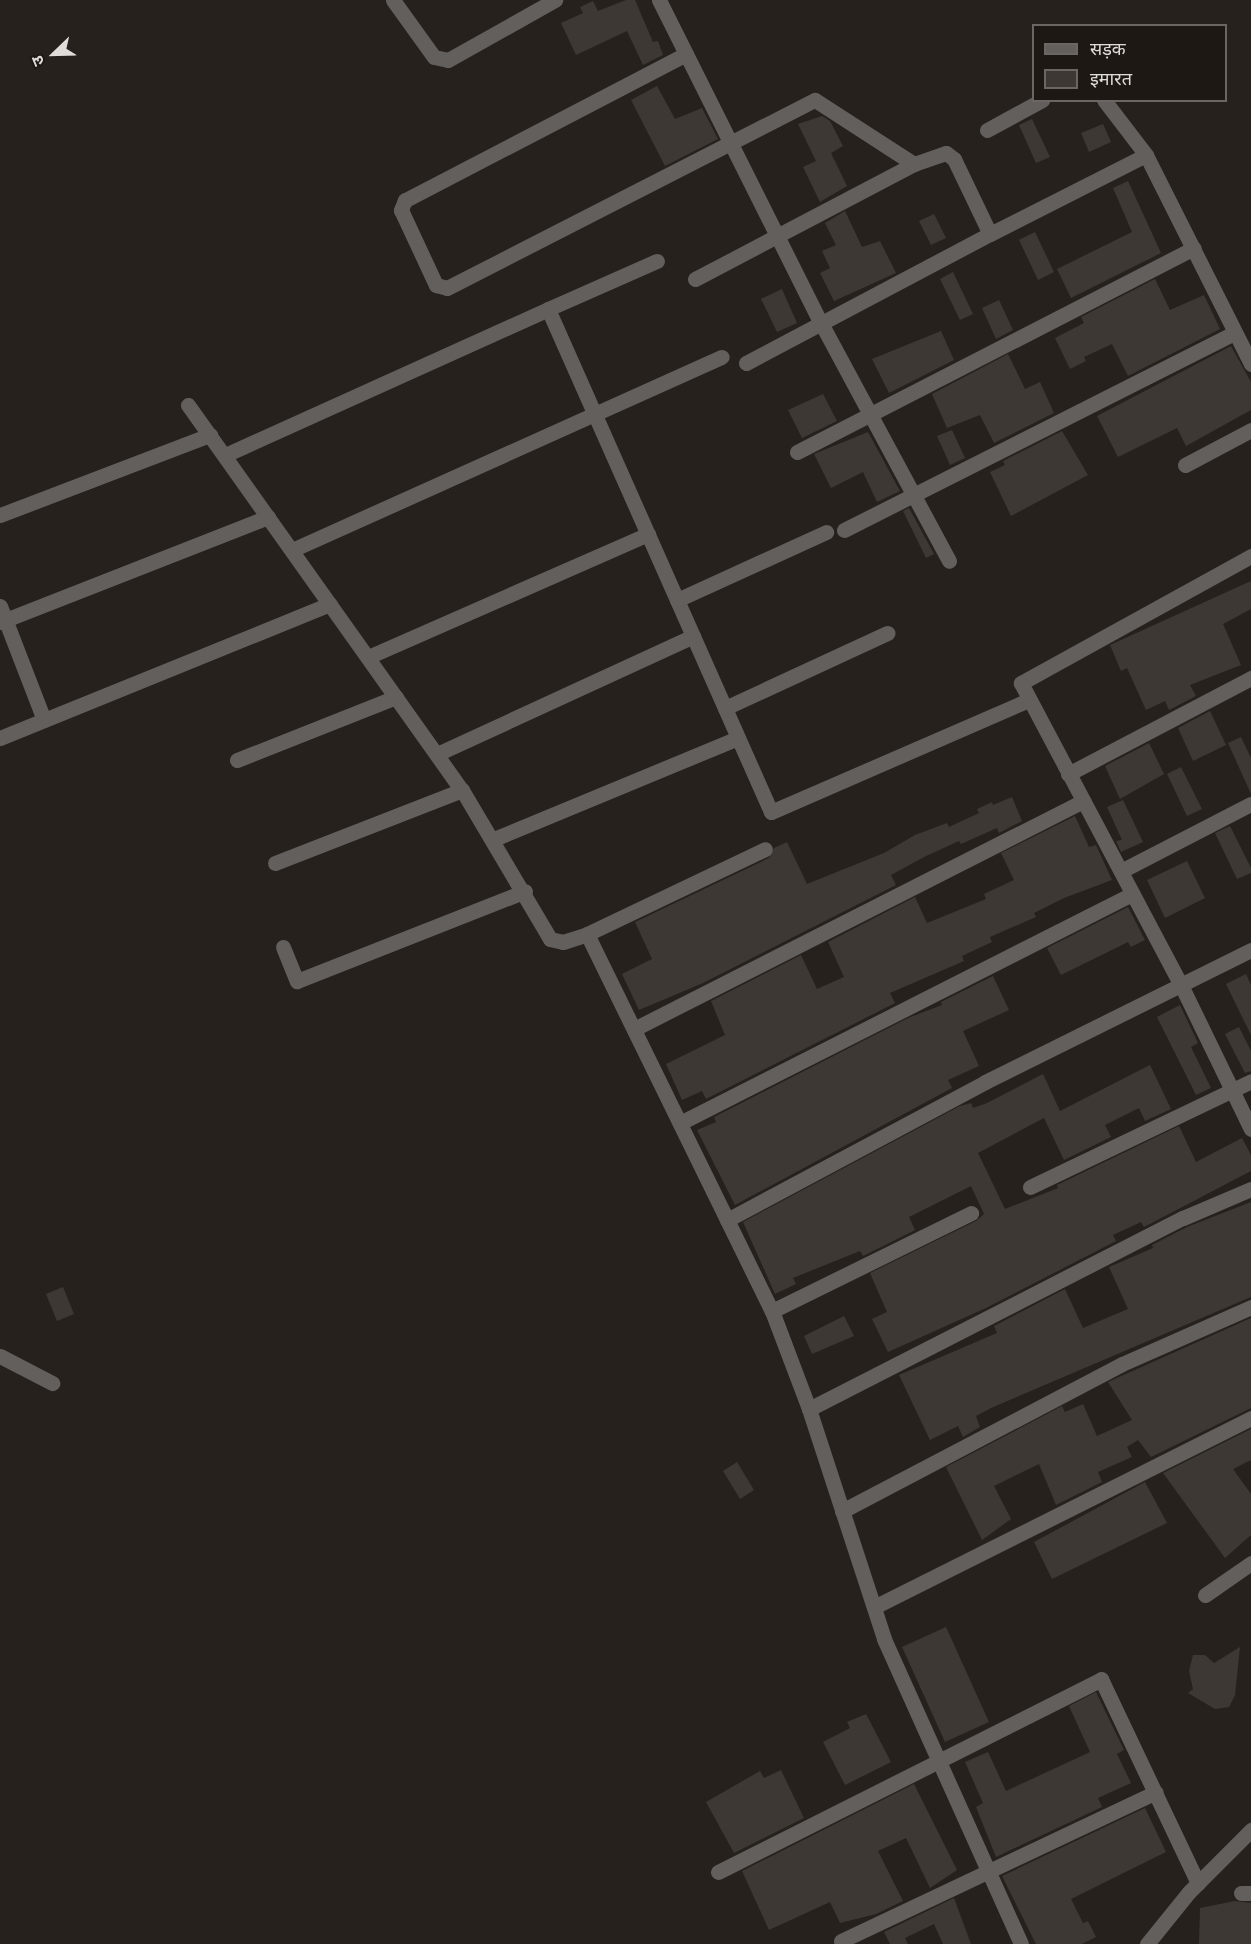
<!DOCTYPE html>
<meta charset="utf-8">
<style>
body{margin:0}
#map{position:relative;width:1251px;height:1944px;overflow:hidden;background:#27211d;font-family:Barlow,"Noto Sans Devanagari",sans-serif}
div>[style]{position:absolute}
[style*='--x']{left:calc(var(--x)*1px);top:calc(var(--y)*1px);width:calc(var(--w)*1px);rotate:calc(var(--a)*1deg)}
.building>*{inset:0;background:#3d3833}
.minor>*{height:15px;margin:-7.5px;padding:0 7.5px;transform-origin:7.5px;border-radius:7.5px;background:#625f5d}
span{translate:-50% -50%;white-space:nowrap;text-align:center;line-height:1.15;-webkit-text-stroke:4.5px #1d1814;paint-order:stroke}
.legend{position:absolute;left:1032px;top:24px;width:195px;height:78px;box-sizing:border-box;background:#1d1814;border:2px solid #6b6663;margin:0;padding:8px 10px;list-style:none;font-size:18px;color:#e0dcd9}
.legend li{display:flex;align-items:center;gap:12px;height:30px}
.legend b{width:30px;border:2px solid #6b6663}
.north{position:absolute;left:24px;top:24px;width:60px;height:60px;-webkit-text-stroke:4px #1d1814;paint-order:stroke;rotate:247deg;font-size:16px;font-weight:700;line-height:24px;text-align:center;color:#e0dcd9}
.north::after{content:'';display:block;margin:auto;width:21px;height:27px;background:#e0dcd9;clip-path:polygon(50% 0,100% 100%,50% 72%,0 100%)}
</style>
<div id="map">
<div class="building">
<i style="clip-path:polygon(626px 0,635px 0,653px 42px,658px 41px,663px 55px,643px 65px,627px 31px,576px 55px,561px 23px,583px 13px,580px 7px,593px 1px,598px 11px)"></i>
<i style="clip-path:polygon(657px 86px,675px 119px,702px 108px,718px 139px,665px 166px,631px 100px)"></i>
<i style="clip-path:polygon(822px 116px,830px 121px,843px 146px,831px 153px,847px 186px,820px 202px,803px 167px,816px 161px,798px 124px)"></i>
<i style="clip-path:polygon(1032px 119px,1050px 157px,1036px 163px,1019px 125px)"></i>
<i style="clip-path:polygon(1103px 124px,1111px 142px,1089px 152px,1081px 133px)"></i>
<i style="clip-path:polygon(1128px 181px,1161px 253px,1071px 298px,1057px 269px,1132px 232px,1113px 188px)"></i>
<i style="clip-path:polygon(845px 211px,862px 247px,880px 241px,896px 273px,834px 301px,820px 273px,830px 268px,822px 251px,836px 245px,825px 223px)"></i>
<i style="clip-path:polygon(934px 214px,946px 238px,931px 245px,919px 221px)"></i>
<i style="clip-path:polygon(1035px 232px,1054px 272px,1038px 280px,1019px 240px)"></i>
<i style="clip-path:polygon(953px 272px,973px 314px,960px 320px,940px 279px)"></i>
<i style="clip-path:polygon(1155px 279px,1170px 310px,1204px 295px,1220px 329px,1128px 376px,1112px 344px,1084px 357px,1086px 361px,1070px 369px,1055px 338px,1084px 323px,1081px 317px)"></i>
<i style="clip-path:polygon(782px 289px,797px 323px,777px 332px,761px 299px)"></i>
<i style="clip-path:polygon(999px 300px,1013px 330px,996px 339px,982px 308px)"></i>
<i style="clip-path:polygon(941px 331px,954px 360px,889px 393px,872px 359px)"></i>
<i style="clip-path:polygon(1231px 346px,1251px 382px,1251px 410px,1186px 446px,1177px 428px,1118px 457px,1097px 416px)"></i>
<i style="clip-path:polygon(1008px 354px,1025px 389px,1040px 382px,1054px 413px,994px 443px,980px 415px,947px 428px,932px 394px)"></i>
<i style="clip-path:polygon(823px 394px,837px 421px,802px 438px,788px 410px)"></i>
<i style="clip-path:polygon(952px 430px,965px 458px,950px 465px,937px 436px)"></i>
<i style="clip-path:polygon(1062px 431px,1088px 475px,1011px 516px,990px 472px,1005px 465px,1003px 461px)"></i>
<i style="clip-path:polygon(868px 432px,900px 491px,877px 502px,863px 472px,831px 488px,814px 454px)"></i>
<i style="clip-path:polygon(909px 508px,934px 554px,926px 558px,903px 511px)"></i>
<i style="clip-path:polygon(1251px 581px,1251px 609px,1223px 624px,1241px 665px,1190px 685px,1196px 696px,1169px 710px,1165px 701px,1146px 710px,1127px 668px,1121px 671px,1110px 645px)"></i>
<i style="clip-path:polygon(1210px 711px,1226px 745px,1193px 761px,1178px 728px)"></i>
<i style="clip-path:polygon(1241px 737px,1251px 758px,1251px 794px,1228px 743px)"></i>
<i style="clip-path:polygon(1149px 743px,1164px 774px,1120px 799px,1105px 766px)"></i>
<i style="clip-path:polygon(1181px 767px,1202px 809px,1187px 816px,1167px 774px)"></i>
<i style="clip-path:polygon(1012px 797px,1022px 821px,999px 833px,997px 828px,961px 844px,959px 841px,924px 857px,891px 875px,896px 885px,703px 983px,639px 1010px,622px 974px,652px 959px,635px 922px,769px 858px,774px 848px,787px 842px,807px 884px,884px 853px,915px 835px,947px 823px,949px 827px,979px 813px,977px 809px,992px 802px,993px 805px)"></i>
<i style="clip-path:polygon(1123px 800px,1143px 842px,1121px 852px,1116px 841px,1122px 840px,1107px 807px)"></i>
<i style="clip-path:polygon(1075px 816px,1089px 847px,1096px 845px,1112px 880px,1064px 898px,1034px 913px,1036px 917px,990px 937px,992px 942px,962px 956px,964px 961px,890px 993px,895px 1003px,706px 1099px,702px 1091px,682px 1100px,666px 1064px,725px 1035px,711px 1001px,801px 955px,817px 989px,844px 977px,828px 942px,915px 897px,927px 923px,986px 899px,984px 894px,1014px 880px,1001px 853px)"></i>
<i style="clip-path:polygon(1230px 826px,1251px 868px,1251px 873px,1237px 879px,1215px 833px)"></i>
<i style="clip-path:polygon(1187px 861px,1205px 898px,1165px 918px,1147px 880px)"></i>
<i style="clip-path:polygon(1128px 907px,1145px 940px,1131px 947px,1128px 942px,1061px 975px,1047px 948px)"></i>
<i style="clip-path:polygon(1246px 974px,1251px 985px,1251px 1035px,1226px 984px)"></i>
<i style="clip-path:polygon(993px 976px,1009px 1010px,963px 1031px,979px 1066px,948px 1080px,952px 1088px,735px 1205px,697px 1130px,716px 1122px,714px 1117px,908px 1018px,942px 1005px,941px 1002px)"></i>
<i style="clip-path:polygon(1180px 1005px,1198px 1043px,1191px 1047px,1211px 1088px,1196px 1095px,1157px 1017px)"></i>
<i style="clip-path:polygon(1239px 1027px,1251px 1051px,1251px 1071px,1245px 1073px,1225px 1034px)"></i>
<i style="clip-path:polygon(1150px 1065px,1171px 1109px,1145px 1121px,1139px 1108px,1105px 1125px,1111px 1137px,1064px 1160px,1044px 1118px,978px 1153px,1005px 1209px,1058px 1188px,1057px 1185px,1179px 1126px,1196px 1162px,1242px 1138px,1251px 1155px,1251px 1171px,1144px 1227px,1141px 1222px,1113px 1235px,1116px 1241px,986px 1308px,888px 1352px,872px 1319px,887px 1312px,870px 1273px,976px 1221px,984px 1214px,971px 1186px,909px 1217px,915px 1230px,863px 1256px,860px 1251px,793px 1278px,796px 1284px,775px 1294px,743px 1222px,960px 1106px,971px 1103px,973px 1108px,987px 1103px,1043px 1074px,1060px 1111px)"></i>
<i style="clip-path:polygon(1251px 1202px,1251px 1297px,991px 1408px,976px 1416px,980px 1427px,963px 1437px,958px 1426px,930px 1440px,899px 1375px,997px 1333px,994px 1326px,1065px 1289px,1083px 1328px,1128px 1309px,1109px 1267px,1153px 1248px,1152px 1245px,1187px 1227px)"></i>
<i style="clip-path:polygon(63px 1287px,74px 1314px,57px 1321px,46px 1294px)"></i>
<i style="clip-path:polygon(844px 1316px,854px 1336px,812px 1354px,804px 1336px)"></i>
<i style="clip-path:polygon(1251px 1318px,1251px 1408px,1151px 1457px,1138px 1440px,1127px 1447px,1132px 1457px,1098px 1472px,1102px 1482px,1056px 1505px,1039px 1464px,994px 1486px,1011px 1519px,982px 1540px,946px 1467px,1062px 1406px,1065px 1412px,1083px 1404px,1097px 1436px,1132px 1420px,1108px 1382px)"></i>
<i style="clip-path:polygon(1251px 1429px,1251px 1460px,1233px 1469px,1251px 1494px,1251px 1535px,1225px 1558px,1163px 1473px)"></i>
<i style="clip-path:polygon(737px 1462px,754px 1490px,740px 1499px,723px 1471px)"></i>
<i style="clip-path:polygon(1145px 1482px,1167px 1523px,1052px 1579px,1034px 1542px)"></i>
<i style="clip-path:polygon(946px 1627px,989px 1722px,945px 1742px,902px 1647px)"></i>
<i style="clip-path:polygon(1240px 1647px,1235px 1695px,1229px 1707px,1215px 1709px,1188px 1693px,1193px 1689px,1189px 1671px,1193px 1655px,1205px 1655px,1214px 1663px)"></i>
<i style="clip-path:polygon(1096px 1692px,1124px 1750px,1117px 1754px,1131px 1783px,1098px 1798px,1102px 1807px,996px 1857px,976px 1807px,983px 1803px,965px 1762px,988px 1752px,1006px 1791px,1090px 1752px,1069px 1706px)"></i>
<i style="clip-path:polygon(866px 1714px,891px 1762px,845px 1785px,823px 1742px,850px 1728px,847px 1722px)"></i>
<i style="clip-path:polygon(781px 1770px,804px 1818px,734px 1853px,706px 1802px,760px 1771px,764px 1778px)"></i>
<i style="clip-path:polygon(914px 1784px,957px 1870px,930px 1888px,906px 1838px,878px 1851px,903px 1901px,876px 1914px,840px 1923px,830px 1902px,769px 1930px,742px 1871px)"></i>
<i style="clip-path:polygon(1145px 1808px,1166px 1852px,1071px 1899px,1083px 1923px,1088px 1921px,1096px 1937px,1082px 1944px,1036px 1944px,1002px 1876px)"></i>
<i style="clip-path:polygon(954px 1898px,971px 1944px,943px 1944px,934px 1924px,905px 1938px,908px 1944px,890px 1944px,884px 1932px)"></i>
<i style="clip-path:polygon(1235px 1901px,1251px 1903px,1251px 1944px,1199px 1944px,1200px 1908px)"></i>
</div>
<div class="minor">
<i style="--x:393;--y:0;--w:70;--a:54.3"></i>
<i style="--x:434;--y:57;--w:14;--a:12"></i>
<i style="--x:448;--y:60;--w:123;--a:-29.3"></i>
<i style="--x:659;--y:0;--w:361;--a:63.4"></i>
<i style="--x:821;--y:323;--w:270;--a:61.7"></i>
<i style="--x:686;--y:54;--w:317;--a:152.5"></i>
<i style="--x:405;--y:200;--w:11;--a:112"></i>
<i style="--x:401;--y:210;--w:83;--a:65"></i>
<i style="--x:436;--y:285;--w:11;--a:15"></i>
<i style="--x:447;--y:288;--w:413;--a:-27.1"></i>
<i style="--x:815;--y:100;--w:118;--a:32.9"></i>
<i style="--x:914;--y:164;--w:34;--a:-19"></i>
<i style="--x:946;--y:153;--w:10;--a:37"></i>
<i style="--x:954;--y:159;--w:83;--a:64.4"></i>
<i style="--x:990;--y:234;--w:175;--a:-26.9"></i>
<i style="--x:1104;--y:100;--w:69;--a:52.6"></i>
<i style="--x:1146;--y:155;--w:234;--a:63.3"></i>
<i style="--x:987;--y:130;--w:63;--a:-28.6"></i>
<i style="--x:695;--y:279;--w:247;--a:-27.7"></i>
<i style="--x:548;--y:309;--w:119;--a:-23.8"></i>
<i style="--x:746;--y:363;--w:276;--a:-27.9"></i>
<i style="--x:188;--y:405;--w:473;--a:54.6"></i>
<i style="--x:462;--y:790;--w:173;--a:59.4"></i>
<i style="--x:550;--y:939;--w:13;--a:13"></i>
<i style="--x:563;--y:942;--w:25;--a:-18"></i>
<i style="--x:587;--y:934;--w:197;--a:-25.5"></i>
<i style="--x:797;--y:452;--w:446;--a:-27.2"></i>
<i style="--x:225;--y:455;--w:354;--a:-24.3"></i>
<i style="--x:548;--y:309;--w:550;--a:66.09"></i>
<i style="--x:771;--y:812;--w:280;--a:-23.5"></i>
<i style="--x:1185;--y:465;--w:75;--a:-27.9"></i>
<i style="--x:0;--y:515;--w:225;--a:-20.9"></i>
<i style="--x:844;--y:530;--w:437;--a:-26.8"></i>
<i style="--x:292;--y:550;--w:471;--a:-24.2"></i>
<i style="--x:1251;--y:556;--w:263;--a:151.1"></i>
<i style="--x:1021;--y:683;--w:342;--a:62.1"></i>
<i style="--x:1181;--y:985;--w:160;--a:64.1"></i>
<i style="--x:677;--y:600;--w:164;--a:-24.5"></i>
<i style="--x:0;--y:606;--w:122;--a:68.9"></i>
<i style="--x:0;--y:622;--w:288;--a:-21.4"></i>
<i style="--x:368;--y:657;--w:306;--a:-23.7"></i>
<i style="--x:725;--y:708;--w:179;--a:-24.8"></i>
<i style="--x:0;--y:738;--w:356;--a:-22.1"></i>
<i style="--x:437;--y:754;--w:282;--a:-24.7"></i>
<i style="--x:237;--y:760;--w:171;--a:-21.6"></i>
<i style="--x:1068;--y:774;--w:207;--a:-27.7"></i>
<i style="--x:494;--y:839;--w:264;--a:-22.5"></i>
<i style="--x:275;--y:863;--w:201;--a:-21.3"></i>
<i style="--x:1121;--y:871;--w:146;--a:-27.3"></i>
<i style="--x:587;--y:934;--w:420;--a:63.9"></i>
<i style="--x:772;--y:1311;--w:105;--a:69.3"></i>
<i style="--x:809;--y:1409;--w:242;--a:71.9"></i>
<i style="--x:884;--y:1639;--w:334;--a:65.8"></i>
<i style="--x:283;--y:947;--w:37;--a:68"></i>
<i style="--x:297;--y:981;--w:245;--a:-21.5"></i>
<i style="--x:634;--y:1029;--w:504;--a:-26.92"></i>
<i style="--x:680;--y:1123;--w:507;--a:-26.87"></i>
<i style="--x:1030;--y:1187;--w:245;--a:-25.6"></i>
<i style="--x:727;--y:1220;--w:293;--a:-28.1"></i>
<i style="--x:985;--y:1082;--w:297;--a:-26.4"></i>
<i style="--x:772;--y:1311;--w:222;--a:-26.2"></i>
<i style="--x:0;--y:1356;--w:59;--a:27.4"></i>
<i style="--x:809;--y:1409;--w:420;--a:-27.1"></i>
<i style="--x:1183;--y:1218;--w:74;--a:-23.1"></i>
<i style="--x:842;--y:1511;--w:316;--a:-27.7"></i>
<i style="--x:1122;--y:1364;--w:141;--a:-23.8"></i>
<i style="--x:1205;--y:1595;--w:56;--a:-34.8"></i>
<i style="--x:874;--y:1607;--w:422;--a:-26.6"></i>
<i style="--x:718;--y:1872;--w:429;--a:-26.7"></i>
<i style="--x:1101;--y:1679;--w:226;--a:64.6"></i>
<i style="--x:1241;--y:1893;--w:10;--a:0"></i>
<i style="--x:841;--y:1941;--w:348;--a:-25.3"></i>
<i style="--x:1147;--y:1944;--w:67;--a:-51.1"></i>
<i style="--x:1189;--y:1892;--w:88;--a:-45"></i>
</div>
<ul class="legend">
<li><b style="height:8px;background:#625f5d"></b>सड़क</li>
<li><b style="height:16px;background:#3d3833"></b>इमारत</li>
</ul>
<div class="north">उ</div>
</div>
